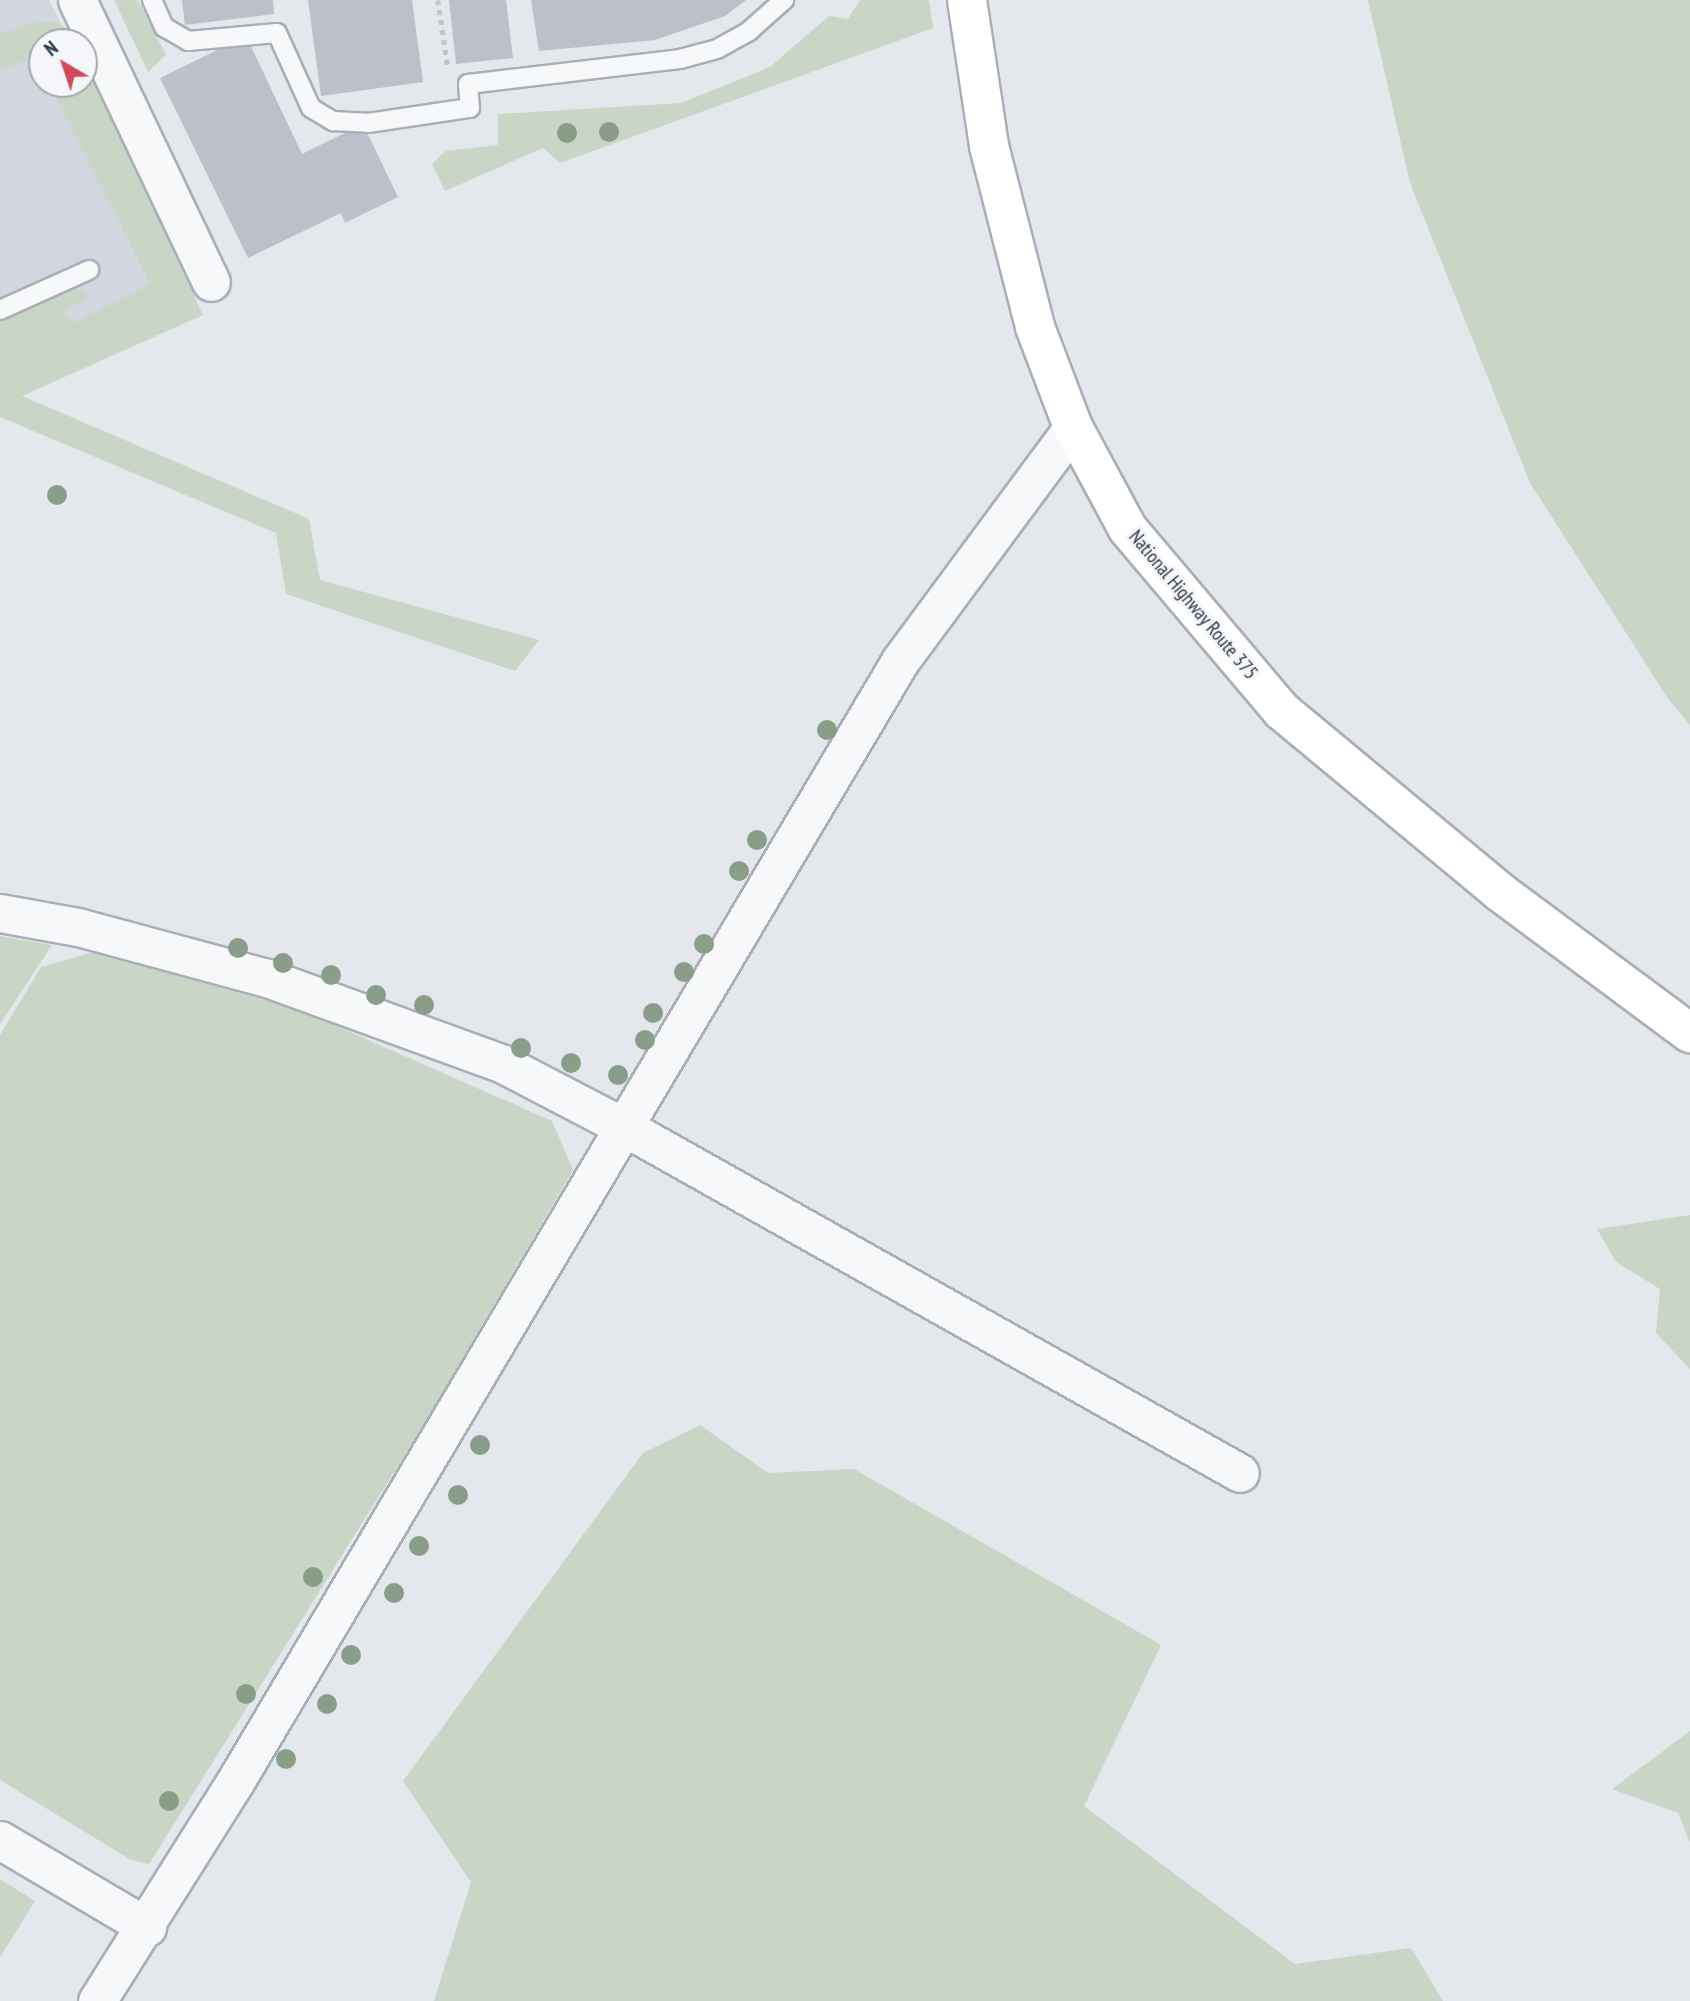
<!DOCTYPE html>
<style>
body{margin:0}
#map{position:relative;width:1690px;height:2001px;overflow:hidden;background:#e4e7ec;font-family:"PT Sans Narrow",sans-serif}
div>[style]{position:absolute}
[style*='--x']{left:calc(var(--x)*1px);top:calc(var(--y)*1px);width:calc(var(--w)*1px);rotate:calc(var(--a)*1deg)}
.built>*{inset:0;background:#d2d6de}
.green>*{inset:0;background:#c9d6c5}
.building>*{inset:0;background:#bbc0ca}
.path>*{height:4.5px;margin-top:-2.25px;transform-origin:0;background:repeating-linear-gradient(90deg,#c2c5cb 0 5px,transparent 0 10px)}
.roads{filter:drop-shadow(2px 0 #a9aeb7) drop-shadow(-2px 0 #a9aeb7) drop-shadow(0 2px #a9aeb7) drop-shadow(0 -2px #a9aeb7)}
.service>*{height:18px;margin:-9px;padding:0 9px;transform-origin:9px;border-radius:9px;background:#f7f8fa}
.minor>*{height:37px;margin:-18.5px;padding:0 18.5px;transform-origin:18.5px;border-radius:18.5px;background:#f7f8fa}
.trunk>*{height:38px;margin:-19px;padding:0 19px;transform-origin:19px;border-radius:19px;background:#fff}
.trees>*{width:20px;height:20px;margin:-10px;border-radius:50%;background:#899d89}
span{translate:-50% -50%;white-space:nowrap;text-align:center;line-height:1.15;-webkit-text-stroke:6px #f4f6f9;paint-order:stroke}
.street-label{font-size:19px;color:#2b3445}
.north{position:absolute;left:28px;top:28px;width:70px;height:70px;box-sizing:border-box;background:#f4f6f9;border:2px solid #a4a8b1;border-radius:50%;rotate:321deg;font-size:19px;font-weight:700;line-height:28px;text-align:center;color:#2b3445}
.north::after{content:'';display:block;margin:auto;width:24px;height:32px;background:#d1495b;clip-path:polygon(50% 0,100% 100%,50% 72%,0 100%)}
</style>
<div id="map">
<div class="built">
<i style="clip-path:polygon(0 0,49px 0,70px 42px,42px 42px,42px 84px,84px 84px,203px 315px,0 399px)"></i>
</div>
<div class="green">
<i style="clip-path:polygon(114px 0,138px 0,166px 55px,148px 72px)"></i>
<i style="clip-path:polygon(860px 0,929px 0,933px 28px,560px 163px,543px 148px,445px 191px,432px 164px,446px 151px,498px 145px,498px 114px,681px 103px,770px 67px,829px 16px,848px 19px)"></i>
<i style="clip-path:polygon(1368px 0,1690px 0,1690px 725px,1669px 700px,1530px 483px,1410px 183px)"></i>
<i style="clip-path:polygon(39px 21px,58px 23px,71px 31px,76px 42px,42px 42px,42px 71px,31px 58px,0 71px,0 34px)"></i>
<i style="clip-path:polygon(84px 59px,203px 315px,22px 396px,309px 519px,320px 580px,539px 640px,515px 671px,286px 594px,276px 533px,0 417px,0 320px,71px 287px,87px 293px,85px 301px,68px 306px,64px 313px,73px 323px,150px 284px,49px 84px,84px 84px)"></i>
<i style="clip-path:polygon(0 936px,52px 945px,0 1024px)"></i>
<i style="clip-path:polygon(94px 952px,300px 1010px,552px 1121px,573px 1170px,426px 1421px,149px 1864px,131px 1860px,0 1780px,0 1035px,41px 967px)"></i>
<i style="clip-path:polygon(1690px 1215px,1690px 1369px,1656px 1333px,1660px 1289px,1616px 1262px,1597px 1229px)"></i>
<i style="clip-path:polygon(700px 1425px,768px 1473px,854px 1469px,1161px 1645px,1084px 1806px,1295px 1964px,1411px 1948px,1443px 2001px,434px 2001px,471px 1882px,403px 1781px,643px 1453px)"></i>
<i style="clip-path:polygon(1690px 1731px,1690px 1842px,1678px 1813px,1612px 1789px)"></i>
<i style="clip-path:polygon(0 1879px,35px 1901px,0 1957px)"></i>
</div>
<div class="building">
<i style="clip-path:polygon(182px 0,273px 0,274px 14px,185px 25px)"></i>
<i style="clip-path:polygon(308px 0,412px 0,423px 82px,321px 96px)"></i>
<i style="clip-path:polygon(449px 0,506px 0,513px 58px,456px 64px)"></i>
<i style="clip-path:polygon(531px 0,746px 0,725px 16px,655px 40px,539px 51px)"></i>
<i style="clip-path:polygon(246px 36px,302px 154px,363px 124px,398px 197px,345px 223px,341px 213px,248px 258px,160px 78px)"></i>
</div>
<div class="path">
<i style="--x:438;--y:0;--w:69;--a:81.6"></i>
</div>
<div class="roads">
<div class="service">
<i style="--x:152;--y:0;--w:30;--a:66"></i>
<i style="--x:164;--y:27;--w:28;--a:30"></i>
<i style="--x:188;--y:41;--w:89;--a:-5.1"></i>
<i style="--x:277;--y:33;--w:82;--a:65.6"></i>
<i style="--x:311;--y:108;--w:26;--a:31"></i>
<i style="--x:333;--y:121;--w:35;--a:3"></i>
<i style="--x:368;--y:123;--w:103;--a:-8.4"></i>
<i style="--x:470;--y:108;--w:24;--a:-95"></i>
<i style="--x:468;--y:84;--w:213;--a:-6.7"></i>
<i style="--x:680;--y:59;--w:38;--a:-15"></i>
<i style="--x:717;--y:49;--w:37;--a:-29"></i>
<i style="--x:749;--y:31;--w:47;--a:-41.5"></i>
<i style="--x:0;--y:310;--w:98;--a:-24.2"></i>
</div>
<div class="minor">
<i style="--x:77;--y:0;--w:312;--a:64.6"></i>
<i style="--x:0;--y:913;--w:79;--a:10.2"></i>
<i style="--x:78;--y:927;--w:196;--a:15.1"></i>
<i style="--x:267;--y:978;--w:251;--a:20"></i>
<i style="--x:503;--y:1064;--w:139;--a:27.5"></i>
<i style="--x:626;--y:1128;--w:704;--a:29.33"></i>
<i style="--x:0;--y:1840;--w:171;--a:30.6"></i>
<i style="--x:97;--y:2001;--w:259;--a:-57.8"></i>
<i style="--x:235;--y:1782;--w:1303;--a:-59.32"></i>
<i style="--x:900;--y:661;--w:291;--a:-53.5"></i>
</div>
<div class="trunk">
<i style="--x:967;--y:0;--w:148;--a:81.4"></i>
<i style="--x:989;--y:146;--w:187;--a:75.7"></i>
<i style="--x:1035;--y:327;--w:107;--a:69.2"></i>
<i style="--x:1073;--y:427;--w:116;--a:61.7"></i>
<i style="--x:1128;--y:529;--w:238;--a:49.8"></i>
<i style="--x:1282;--y:711;--w:283;--a:39.7"></i>
<i style="--x:1500;--y:892;--w:237;--a:36.6"></i>
</div>
</div>
<div class="trees">
<i style="left:609px;top:132px"></i>
<i style="left:567px;top:133px"></i>
<i style="left:57px;top:495px"></i>
<i style="left:827px;top:730px"></i>
<i style="left:757px;top:840px"></i>
<i style="left:739px;top:871px"></i>
<i style="left:704px;top:944px"></i>
<i style="left:238px;top:948px"></i>
<i style="left:283px;top:963px"></i>
<i style="left:684px;top:972px"></i>
<i style="left:331px;top:975px"></i>
<i style="left:376px;top:995px"></i>
<i style="left:424px;top:1005px"></i>
<i style="left:653px;top:1013px"></i>
<i style="left:645px;top:1040px"></i>
<i style="left:521px;top:1048px"></i>
<i style="left:571px;top:1063px"></i>
<i style="left:618px;top:1075px"></i>
<i style="left:480px;top:1445px"></i>
<i style="left:458px;top:1495px"></i>
<i style="left:419px;top:1546px"></i>
<i style="left:313px;top:1577px"></i>
<i style="left:394px;top:1593px"></i>
<i style="left:351px;top:1655px"></i>
<i style="left:246px;top:1694px"></i>
<i style="left:327px;top:1704px"></i>
<i style="left:286px;top:1759px"></i>
<i style="left:169px;top:1801px"></i>
</div>
<div class="street-label">
<span style="left:1193px;top:605px;rotate:50deg">National Highway Route 375</span>
</div>
<div class="north">N</div>
</div>
